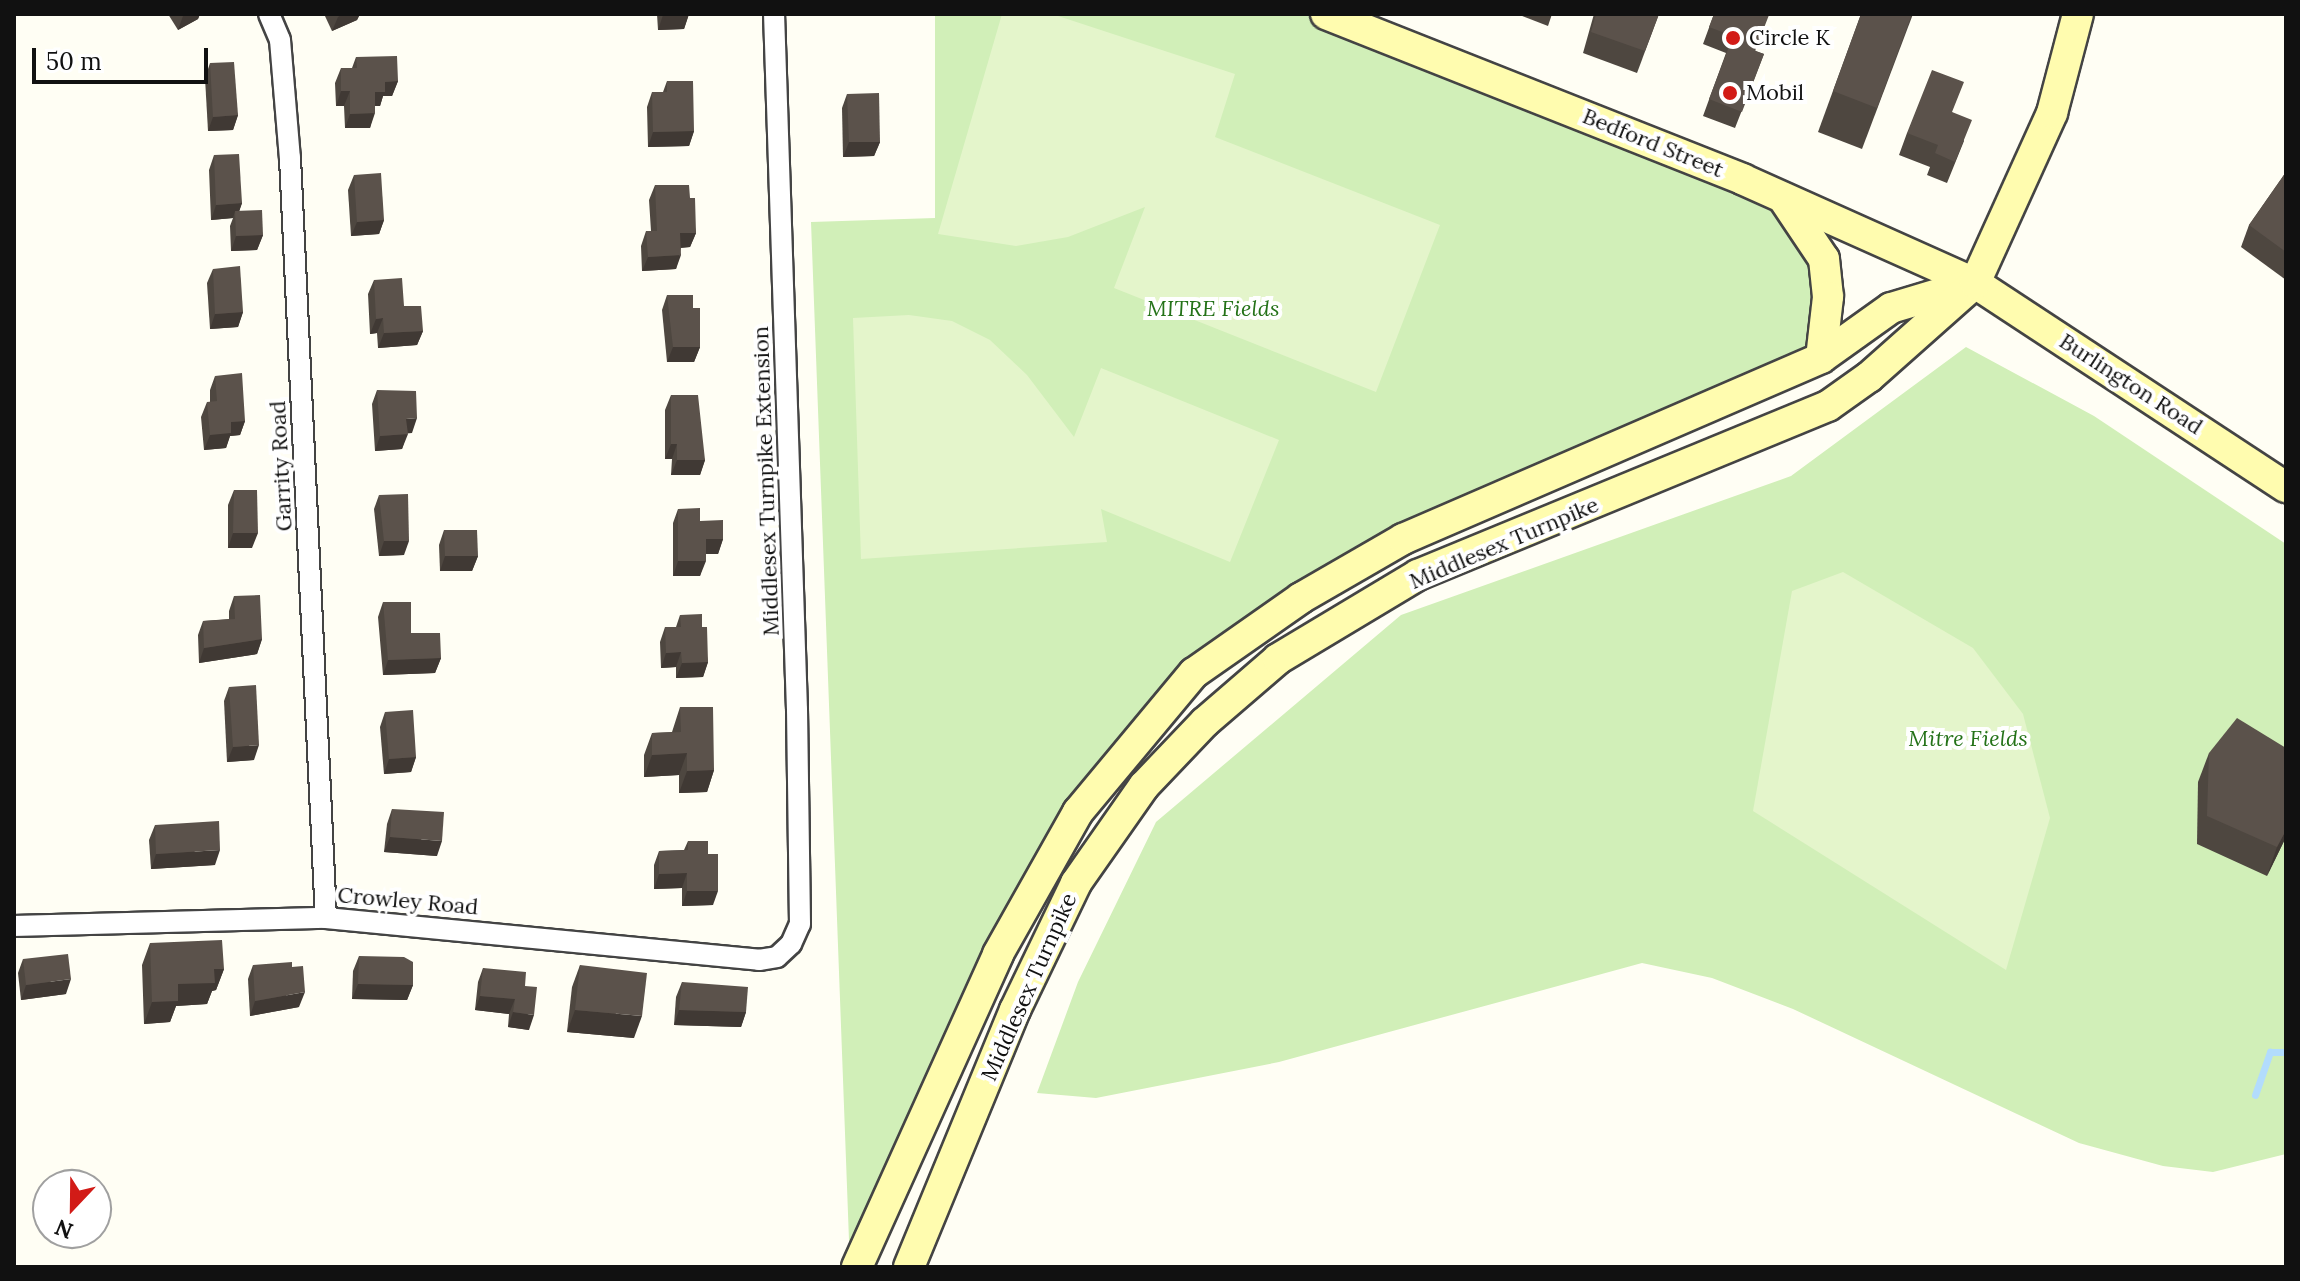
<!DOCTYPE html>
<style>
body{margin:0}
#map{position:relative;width:2300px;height:1281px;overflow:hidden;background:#fffef4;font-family:Lora,serif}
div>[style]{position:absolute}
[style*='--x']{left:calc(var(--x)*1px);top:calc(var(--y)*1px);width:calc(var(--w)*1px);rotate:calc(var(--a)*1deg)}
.green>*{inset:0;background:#d1efb8}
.pitch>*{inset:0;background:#e4f5cb}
.stream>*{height:7px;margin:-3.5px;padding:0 3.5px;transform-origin:3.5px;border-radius:3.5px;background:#b2dcfd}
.roads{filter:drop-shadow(2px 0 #444) drop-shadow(-2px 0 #444) drop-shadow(0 2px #444) drop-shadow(0 -2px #444)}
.minor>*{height:20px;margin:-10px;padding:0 10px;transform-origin:10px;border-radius:10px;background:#fff}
.secondary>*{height:30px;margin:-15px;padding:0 15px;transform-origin:15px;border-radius:15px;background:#fffcaf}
.wall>*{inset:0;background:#4e4740}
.shaded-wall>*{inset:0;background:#403934}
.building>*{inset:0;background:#5b524b}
.dots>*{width:22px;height:22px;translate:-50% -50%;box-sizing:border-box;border:4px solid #fff;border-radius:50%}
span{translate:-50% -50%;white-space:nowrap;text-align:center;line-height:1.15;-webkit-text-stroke:8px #fff;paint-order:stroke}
.poi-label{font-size:22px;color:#111}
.left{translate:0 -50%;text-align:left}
.street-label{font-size:22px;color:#111}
.park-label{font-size:22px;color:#247218;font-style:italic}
.frame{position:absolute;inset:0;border:16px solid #111;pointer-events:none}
.north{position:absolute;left:32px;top:1169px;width:80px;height:80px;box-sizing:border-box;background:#fff;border:2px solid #a0a0a0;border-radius:50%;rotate:202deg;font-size:22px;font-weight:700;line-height:32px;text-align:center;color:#111}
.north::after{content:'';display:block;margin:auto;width:28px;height:36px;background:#d21b17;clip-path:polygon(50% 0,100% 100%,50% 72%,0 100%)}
.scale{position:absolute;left:32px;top:48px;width:176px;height:36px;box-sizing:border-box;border:4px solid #111;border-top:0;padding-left:10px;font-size:24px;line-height:28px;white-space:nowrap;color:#111;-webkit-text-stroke:6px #fff;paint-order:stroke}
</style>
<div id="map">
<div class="green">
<i style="clip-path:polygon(935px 14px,1326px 14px,1782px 196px,1824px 259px,1821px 358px,1403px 539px,1194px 673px,1078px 812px,850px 1267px,811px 222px,935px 218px)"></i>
<i style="clip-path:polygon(1966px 347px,2094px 416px,2286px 544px,2286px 1154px,2213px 1172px,2163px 1166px,2079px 1143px,1793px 1009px,1712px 978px,1642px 963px,1279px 1062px,1096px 1098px,1037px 1093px,1078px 982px,1156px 822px,1401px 615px,1791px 476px)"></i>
</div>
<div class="pitch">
<i style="clip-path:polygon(1002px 14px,1052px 14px,1235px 74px,1215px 137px,1440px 225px,1376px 392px,1114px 288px,1145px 207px,1068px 237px,1016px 246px,938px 234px)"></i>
<i style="clip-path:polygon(909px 315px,952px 321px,990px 340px,1027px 375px,1074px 437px,1101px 368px,1279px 440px,1230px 562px,1101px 509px,1107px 542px,861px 559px,853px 318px)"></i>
<i style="clip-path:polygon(1843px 572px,1973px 648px,2023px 714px,2050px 818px,2006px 970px,1753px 811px,1792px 591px)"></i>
</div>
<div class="stream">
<i style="--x:2255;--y:1095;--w:46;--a:-70.8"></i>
<i style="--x:2270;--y:1052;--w:16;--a:0"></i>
</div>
<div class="roads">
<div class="minor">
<i style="--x:269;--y:14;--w:28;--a:67"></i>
<i style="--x:280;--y:40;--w:118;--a:85.2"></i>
<i style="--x:290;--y:158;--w:761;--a:87.29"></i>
<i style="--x:14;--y:926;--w:312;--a:-1.5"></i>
<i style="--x:326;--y:918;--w:435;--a:5.5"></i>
<i style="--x:759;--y:960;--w:18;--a:-9"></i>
<i style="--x:777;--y:957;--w:19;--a:-43"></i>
<i style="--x:791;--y:944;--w:22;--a:-66"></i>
<i style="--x:800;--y:924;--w:214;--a:-90.8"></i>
<i style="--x:797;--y:710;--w:696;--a:-91.89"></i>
</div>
<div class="secondary">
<i style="--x:1326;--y:14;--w:448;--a:21.6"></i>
<i style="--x:1742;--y:179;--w:255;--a:24.1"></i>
<i style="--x:1975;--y:283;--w:372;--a:33.3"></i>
<i style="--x:1783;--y:198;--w:73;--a:56.1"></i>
<i style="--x:1824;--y:259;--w:38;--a:84"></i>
<i style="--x:1828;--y:297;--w:61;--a:96.5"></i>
<i style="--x:857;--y:1267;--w:343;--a:-65.7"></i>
<i style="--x:998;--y:954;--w:163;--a:-60.6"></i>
<i style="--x:1078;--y:812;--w:181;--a:-50.2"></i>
<i style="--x:1194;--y:673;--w:131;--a:-35"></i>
<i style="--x:1301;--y:598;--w:118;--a:-30"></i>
<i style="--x:1403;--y:539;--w:456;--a:-23.4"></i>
<i style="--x:1821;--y:358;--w:86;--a:-35.5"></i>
<i style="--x:1891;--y:308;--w:73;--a:-16.7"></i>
<i style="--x:909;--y:1267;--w:278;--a:-67.6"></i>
<i style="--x:1015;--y:1010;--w:141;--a:-64.3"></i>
<i style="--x:1076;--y:883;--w:118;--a:-55"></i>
<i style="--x:1144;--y:786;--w:88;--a:-46.4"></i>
<i style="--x:1205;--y:722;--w:96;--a:-40.8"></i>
<i style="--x:1278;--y:659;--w:163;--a:-31"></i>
<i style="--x:1418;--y:575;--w:443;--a:-22.4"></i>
<i style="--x:1828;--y:406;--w:50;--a:-35.3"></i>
<i style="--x:1869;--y:377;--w:142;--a:-41.6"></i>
<i style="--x:1975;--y:283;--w:187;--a:-65.6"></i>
<i style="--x:2052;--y:113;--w:102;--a:-75.3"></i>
</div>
</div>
<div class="wall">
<i style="clip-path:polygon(168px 14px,200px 14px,198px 19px,178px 30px)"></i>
<i style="clip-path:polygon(324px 14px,360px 14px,357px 20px,332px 31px)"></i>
<i style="clip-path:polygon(657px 14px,689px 14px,684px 29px,658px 30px)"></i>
<i style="clip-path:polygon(1517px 14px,1552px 14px,1548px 26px)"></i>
<i style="clip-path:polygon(1594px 14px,1659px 14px,1637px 73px,1583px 53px)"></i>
<i style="clip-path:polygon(1714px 14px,1756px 51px,1764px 54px,1735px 128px,1703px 116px,1726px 53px,1703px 44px)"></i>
<i style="clip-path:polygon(1861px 14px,1913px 14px,1862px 149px,1818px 132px)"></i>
<i style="clip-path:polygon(356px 57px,398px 81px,392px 96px,383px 96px,380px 106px,375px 106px,370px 128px,345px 128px,344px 106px,336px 106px,335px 83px,341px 68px,352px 68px)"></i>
<i style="clip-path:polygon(210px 63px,238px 115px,233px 130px,208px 131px,205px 78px)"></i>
<i style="clip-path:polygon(667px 81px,694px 131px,689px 146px,648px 147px,647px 107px,652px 92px,663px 92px)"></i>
<i style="clip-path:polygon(847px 94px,880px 142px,874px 156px,843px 157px,842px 108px)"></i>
<i style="clip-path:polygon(1952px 112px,1964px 141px,1947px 183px,1927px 175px,1930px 167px,1899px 155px,1907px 133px)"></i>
<i style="clip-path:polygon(214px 155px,242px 203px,239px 211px,263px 235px,257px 250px,231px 251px,230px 226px,233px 218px,211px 220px,209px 170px)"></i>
<i style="clip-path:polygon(2286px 172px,2286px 280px,2241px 247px,2249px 225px)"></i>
<i style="clip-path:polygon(354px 175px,384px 220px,379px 234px,351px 236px,348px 190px)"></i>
<i style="clip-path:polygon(655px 185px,690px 198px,696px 233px,690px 247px,681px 248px,676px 269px,642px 271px,641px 246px,646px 231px,651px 231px,649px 200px)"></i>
<i style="clip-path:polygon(213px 269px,243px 312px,238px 327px,210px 329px,207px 283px)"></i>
<i style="clip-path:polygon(374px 280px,404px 306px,423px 331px,417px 345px,378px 348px,377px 333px,370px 334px,368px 294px)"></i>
<i style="clip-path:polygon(667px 295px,693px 308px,700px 347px,694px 362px,667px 362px,662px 310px)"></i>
<i style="clip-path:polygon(215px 376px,245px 421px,240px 435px,230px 436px,226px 448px,204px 450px,201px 417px,207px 402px,210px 402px,210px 390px)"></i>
<i style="clip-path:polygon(377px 390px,412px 433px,407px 433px,402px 449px,375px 451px,372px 404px)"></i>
<i style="clip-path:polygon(671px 395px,705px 460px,700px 475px,671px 475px,672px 459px,665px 459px,665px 410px)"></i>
<i style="clip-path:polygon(234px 490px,252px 548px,228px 548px,228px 505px)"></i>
<i style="clip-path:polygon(379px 495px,404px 555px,379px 556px,374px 509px)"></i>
<i style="clip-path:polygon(678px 509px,700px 521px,723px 539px,718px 554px,706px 554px,700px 576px,673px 576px,673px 523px)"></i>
<i style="clip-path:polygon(444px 530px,478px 556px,472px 571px,440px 571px,439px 545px)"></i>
<i style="clip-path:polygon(234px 596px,262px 639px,257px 654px,199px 663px,198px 635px,203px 621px,229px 619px,229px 611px)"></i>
<i style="clip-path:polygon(383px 602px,411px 633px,441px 658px,435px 673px,383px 675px,378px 617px)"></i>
<i style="clip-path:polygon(680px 615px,702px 627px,708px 662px,703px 677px,676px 678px,676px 667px,661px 668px,660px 642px,665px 627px,676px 627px)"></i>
<i style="clip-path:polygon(229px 687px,254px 760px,227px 762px,224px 701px)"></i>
<i style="clip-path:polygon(680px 707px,714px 770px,707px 792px,679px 793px,679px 775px,644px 777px,644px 755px,652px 733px,672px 732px)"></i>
<i style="clip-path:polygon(385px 712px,416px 757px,411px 772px,384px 774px,380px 727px)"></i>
<i style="clip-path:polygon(2286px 748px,2286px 837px,2267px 876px,2197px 844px,2198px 782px,2209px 753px)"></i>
<i style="clip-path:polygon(392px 809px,437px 856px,384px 852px,387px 824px)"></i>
<i style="clip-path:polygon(155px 825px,215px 865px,151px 869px,149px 840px)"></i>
<i style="clip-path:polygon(688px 841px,708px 854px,713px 905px,682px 906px,682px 888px,654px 889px,654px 865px,659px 851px,684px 850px)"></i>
<i style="clip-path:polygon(150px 943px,224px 969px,216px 990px,212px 991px,207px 1004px,176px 1006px,170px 1022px,144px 1024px,142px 965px)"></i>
<i style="clip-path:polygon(359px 956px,413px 985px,407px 1000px,352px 999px,353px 971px)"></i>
<i style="clip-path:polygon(23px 959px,66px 994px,21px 1000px,18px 973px)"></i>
<i style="clip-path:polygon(253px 965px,299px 1007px,250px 1016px,248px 979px)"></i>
<i style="clip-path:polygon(580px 965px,634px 1038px,567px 1032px,572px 987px)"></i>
<i style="clip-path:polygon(483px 968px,525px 986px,529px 1030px,508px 1027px,509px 1014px,475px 1010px,478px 982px)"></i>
<i style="clip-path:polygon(682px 982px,746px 1012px,741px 1027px,674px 1025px,676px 997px)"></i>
</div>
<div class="shaded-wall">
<i style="clip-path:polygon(186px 14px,200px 14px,198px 19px,178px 30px,183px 16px)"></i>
<i style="clip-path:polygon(343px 14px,360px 14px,357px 20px,332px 31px,338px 17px)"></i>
<i style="clip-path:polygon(689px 14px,684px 29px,658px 30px,663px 15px)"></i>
<i style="clip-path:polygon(398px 81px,392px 96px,383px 96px,380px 106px,370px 106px,375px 92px,385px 82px)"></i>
<i style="clip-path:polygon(341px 91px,350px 91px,344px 106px,336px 106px)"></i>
<i style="clip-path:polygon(375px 113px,370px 128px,345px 128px,350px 114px)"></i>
<i style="clip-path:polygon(238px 115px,233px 130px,208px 131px,213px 117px)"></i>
<i style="clip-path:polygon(694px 131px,689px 146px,648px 147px,653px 132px)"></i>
<i style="clip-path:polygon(849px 142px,880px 142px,874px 156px,843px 157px)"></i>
<i style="clip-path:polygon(242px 203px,237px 218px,235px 211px,233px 218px,211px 220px,216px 205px)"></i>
<i style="clip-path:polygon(384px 220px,379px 234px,351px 236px,357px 222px)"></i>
<i style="clip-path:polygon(680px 233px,696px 233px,690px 247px,675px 248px)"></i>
<i style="clip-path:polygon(263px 235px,257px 250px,231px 251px,236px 236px)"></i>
<i style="clip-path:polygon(681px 255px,676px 269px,642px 271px,648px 257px)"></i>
<i style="clip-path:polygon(243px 312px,238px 327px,210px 329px,215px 314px)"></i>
<i style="clip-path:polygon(383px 318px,377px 333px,370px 334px,376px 319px)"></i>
<i style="clip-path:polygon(423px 331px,417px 345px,378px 348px,384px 333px)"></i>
<i style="clip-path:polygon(673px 347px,700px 347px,694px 362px,667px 362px)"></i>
<i style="clip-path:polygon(417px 418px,412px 433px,401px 434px,406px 419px)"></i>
<i style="clip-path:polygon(245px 421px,240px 435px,230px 436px,226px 448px,204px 450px,210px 435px,231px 422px)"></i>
<i style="clip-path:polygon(408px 434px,402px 449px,375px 451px,380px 436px)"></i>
<i style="clip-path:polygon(671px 444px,677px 444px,672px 459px,665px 459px)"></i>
<i style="clip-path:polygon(677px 460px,705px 460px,700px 475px,671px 475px)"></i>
<i style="clip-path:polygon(233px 533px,258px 533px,252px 548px,228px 548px)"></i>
<i style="clip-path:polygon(706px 539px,723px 539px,718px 554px,701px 554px)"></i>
<i style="clip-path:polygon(384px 541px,409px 541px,404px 555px,379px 556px)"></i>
<i style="clip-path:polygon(445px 556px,478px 556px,472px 571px,440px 571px)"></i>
<i style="clip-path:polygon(678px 561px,706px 561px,700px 576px,673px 576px)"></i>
<i style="clip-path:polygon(262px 639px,257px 654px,199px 663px,204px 648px)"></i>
<i style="clip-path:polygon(681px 652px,676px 667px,661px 668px,666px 653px)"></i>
<i style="clip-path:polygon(441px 658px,435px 673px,383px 675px,388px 660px)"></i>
<i style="clip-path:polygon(708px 662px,703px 677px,676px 678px,682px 663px)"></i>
<i style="clip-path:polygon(259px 745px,254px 760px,227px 762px,233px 747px)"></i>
<i style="clip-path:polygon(687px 753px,679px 775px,644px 777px,652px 755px)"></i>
<i style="clip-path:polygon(416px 757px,411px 772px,384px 774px,389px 759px)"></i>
<i style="clip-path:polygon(714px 770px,707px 792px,679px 793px,687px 771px)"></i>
<i style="clip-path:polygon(2286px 830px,2286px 837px,2267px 876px,2277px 847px)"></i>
<i style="clip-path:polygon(390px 837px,442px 841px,437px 856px,384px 852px)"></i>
<i style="clip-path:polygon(220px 850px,215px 865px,151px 869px,156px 854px)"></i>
<i style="clip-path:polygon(687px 873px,682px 888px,654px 889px,659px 874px)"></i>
<i style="clip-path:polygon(687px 891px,718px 891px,713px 905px,682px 906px)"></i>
<i style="clip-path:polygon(214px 969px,224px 969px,216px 990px,212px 991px,207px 1004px,176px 1006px,170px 1022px,144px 1024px,152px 1002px,178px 984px)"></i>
<i style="clip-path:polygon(71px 979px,66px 994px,21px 1000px,26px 985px)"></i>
<i style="clip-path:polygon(358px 984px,413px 985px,407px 1000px,352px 999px)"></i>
<i style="clip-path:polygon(305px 992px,299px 1007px,250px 1016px,255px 1001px)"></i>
<i style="clip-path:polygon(480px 996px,515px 999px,509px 1014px,475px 1010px)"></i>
<i style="clip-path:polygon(575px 1010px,642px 1016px,634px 1038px,567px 1032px)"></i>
<i style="clip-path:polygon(679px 1010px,746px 1012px,741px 1027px,674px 1025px)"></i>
<i style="clip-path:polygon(513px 1012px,534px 1015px,529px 1030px,508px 1027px)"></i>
</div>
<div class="building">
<i style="clip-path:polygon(663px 14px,689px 14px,663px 15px)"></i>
<i style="clip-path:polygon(1596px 14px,1659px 14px,1645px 51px,1591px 32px)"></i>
<i style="clip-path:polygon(1714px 14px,1769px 15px,1755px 51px,1764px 54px,1742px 112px,1709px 99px,1733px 36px,1709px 27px)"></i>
<i style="clip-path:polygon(1861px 14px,1912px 14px,1877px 108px,1833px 91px)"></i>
<i style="clip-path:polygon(397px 56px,398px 81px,385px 82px,385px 92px,375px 92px,375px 113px,350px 114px,350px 91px,341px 91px,341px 68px,357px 68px,356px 57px)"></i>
<i style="clip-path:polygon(234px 62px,238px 115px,213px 117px,210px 63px)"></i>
<i style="clip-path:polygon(1932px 70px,1964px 82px,1952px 112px,1972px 120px,1955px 162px,1935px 153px,1938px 145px,1907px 133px)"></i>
<i style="clip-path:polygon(667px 81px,693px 81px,694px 131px,653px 132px,652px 92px,667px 92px)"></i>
<i style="clip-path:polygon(879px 93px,880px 142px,849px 142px,847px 94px)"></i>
<i style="clip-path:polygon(239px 154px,242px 203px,216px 205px,214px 155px)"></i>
<i style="clip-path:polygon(2286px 172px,2286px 252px,2249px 225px)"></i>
<i style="clip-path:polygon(381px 173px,384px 220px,357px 222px,354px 175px)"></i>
<i style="clip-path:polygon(655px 185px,689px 185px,690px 198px,695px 198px,696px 233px,680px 233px,681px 255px,648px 257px,646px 231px,657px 231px)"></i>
<i style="clip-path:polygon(262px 210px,263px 235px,236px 236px,235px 211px)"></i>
<i style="clip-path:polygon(240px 266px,243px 312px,215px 314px,213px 269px)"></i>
<i style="clip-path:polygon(402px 278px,404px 306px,421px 306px,423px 331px,384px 333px,383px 318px,376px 319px,374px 280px)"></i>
<i style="clip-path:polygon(667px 295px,693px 295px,693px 308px,700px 308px,700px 347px,673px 347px)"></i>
<i style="clip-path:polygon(242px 373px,245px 421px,231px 422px,231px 433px,210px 435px,207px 402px,217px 401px,215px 376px)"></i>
<i style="clip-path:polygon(377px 390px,416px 391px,417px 418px,406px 419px,408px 434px,380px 436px)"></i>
<i style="clip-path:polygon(671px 395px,698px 395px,705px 460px,677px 460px,677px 444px,671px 444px)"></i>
<i style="clip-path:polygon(234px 490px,257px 490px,258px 533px,233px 533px)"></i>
<i style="clip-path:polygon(408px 494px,409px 541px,384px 541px,379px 495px)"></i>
<i style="clip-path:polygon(700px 508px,700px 521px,723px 520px,723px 539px,706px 539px,706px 561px,678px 561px,678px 509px)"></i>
<i style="clip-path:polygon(444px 530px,477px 530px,478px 556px,445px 556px)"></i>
<i style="clip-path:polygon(260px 595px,262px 639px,204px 648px,203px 621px,235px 619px,234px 596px)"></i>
<i style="clip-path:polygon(383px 602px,411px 602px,411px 633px,440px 633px,441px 658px,388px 660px)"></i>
<i style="clip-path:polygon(702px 614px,702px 627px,707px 627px,708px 662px,682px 663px,681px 652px,666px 653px,665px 627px,681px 627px,680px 615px)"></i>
<i style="clip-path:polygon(256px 685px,259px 745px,233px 747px,229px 687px)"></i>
<i style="clip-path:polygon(680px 707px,713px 707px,714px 770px,687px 771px,687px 753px,652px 755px,652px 733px,681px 732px)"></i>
<i style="clip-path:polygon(413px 710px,416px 757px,389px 759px,385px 712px)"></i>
<i style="clip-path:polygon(2237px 718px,2286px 748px,2286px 830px,2277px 847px,2207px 816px,2209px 753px)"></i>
<i style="clip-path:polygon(392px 809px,444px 812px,442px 841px,390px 837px)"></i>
<i style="clip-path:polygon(219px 821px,220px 850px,156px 854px,155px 825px)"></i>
<i style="clip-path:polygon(688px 841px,708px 841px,708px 854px,718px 854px,718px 891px,687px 891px,687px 873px,659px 874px,659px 851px,688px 850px)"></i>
<i style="clip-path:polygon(222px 940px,224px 969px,214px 969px,215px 983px,178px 984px,178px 1001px,152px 1002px,150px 943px)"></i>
<i style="clip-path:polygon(68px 954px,71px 979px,26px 985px,23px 959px)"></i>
<i style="clip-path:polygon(359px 956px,404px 957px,413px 962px,413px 985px,358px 984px)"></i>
<i style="clip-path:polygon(292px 962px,292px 967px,303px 966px,305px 992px,255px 1001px,253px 965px)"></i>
<i style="clip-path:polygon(580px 965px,647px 973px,642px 1016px,575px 1010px)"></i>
<i style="clip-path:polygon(483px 968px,526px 972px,525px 986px,537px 987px,534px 1015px,513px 1012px,515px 999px,480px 996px)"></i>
<i style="clip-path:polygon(682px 982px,748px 987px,746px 1012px,679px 1010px)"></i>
</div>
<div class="dots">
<i style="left:1733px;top:38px;background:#d21b17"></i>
<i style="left:1730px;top:93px;background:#d21b17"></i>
</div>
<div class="poi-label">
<span class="left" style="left:1749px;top:38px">Circle K</span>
<span class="left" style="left:1746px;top:93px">Mobil</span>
</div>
<div class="street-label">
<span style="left:1653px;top:143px;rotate:22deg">Bedford Street</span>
<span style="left:2131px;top:384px;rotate:33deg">Burlington Road</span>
<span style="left:281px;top:466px;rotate:-93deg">Garrity Road</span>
<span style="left:766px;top:481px;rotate:-92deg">Middlesex Turnpike Extension</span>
<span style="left:1504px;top:543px;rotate:-23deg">Middlesex Turnpike</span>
<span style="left:408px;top:901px;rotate:5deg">Crowley Road</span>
<span style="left:1029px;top:987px;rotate:-66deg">Middlesex Turnpike</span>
</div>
<div class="park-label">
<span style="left:1213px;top:309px">MITRE Fields</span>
<span style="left:1968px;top:739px">Mitre Fields</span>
</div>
<div class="frame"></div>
<div class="north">N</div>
<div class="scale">50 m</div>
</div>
